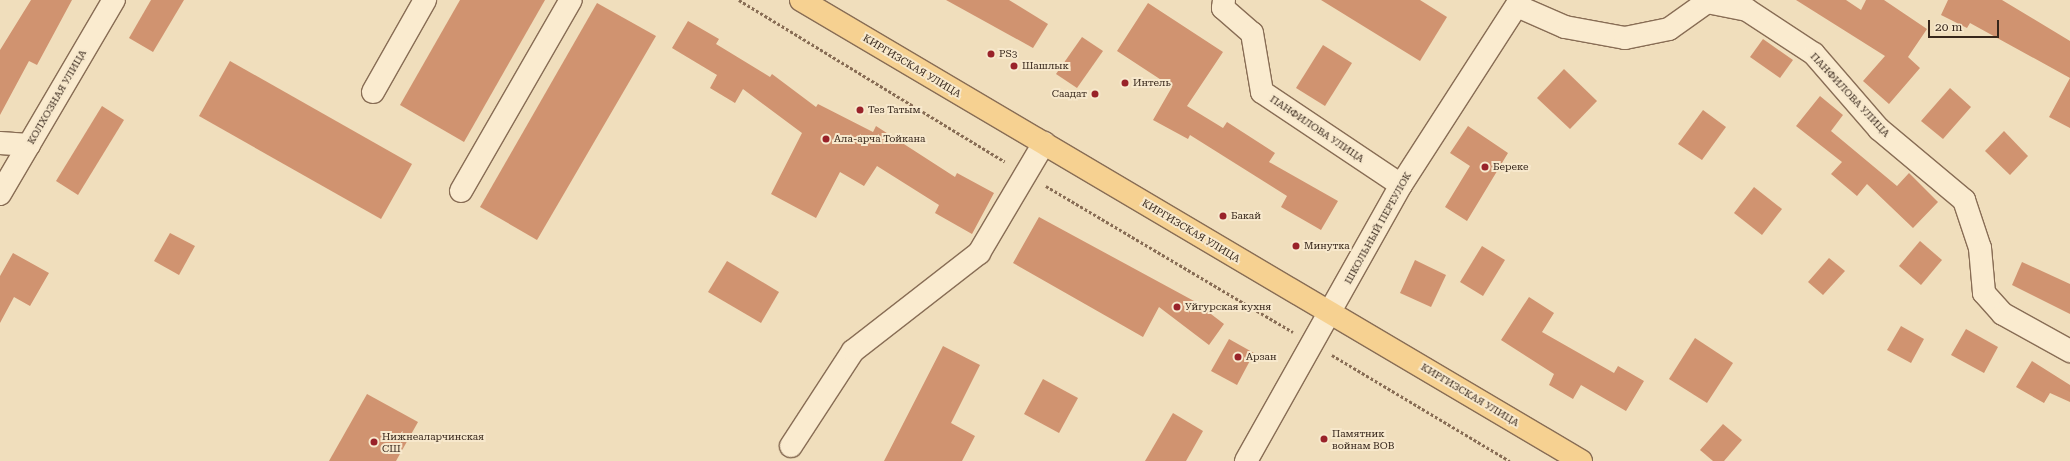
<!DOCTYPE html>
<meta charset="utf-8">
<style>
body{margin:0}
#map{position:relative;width:2070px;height:461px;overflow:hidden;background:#f0debc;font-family:"Roboto Serif",serif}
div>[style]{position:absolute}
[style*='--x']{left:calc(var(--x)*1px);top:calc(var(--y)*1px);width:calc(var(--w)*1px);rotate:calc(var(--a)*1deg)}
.building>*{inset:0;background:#d09370}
.path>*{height:2.5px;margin-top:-1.25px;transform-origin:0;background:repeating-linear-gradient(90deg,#886d55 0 3px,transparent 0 5px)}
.roads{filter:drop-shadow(1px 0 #886d55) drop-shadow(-1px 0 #886d55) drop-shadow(0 1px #886d55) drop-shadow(0 -1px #886d55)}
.minor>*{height:22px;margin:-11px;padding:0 11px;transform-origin:11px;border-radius:11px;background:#faebcf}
.major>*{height:22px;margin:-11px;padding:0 11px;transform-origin:11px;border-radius:11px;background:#f6d191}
.dots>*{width:11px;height:11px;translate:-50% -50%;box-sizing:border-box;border:2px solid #f7e8cc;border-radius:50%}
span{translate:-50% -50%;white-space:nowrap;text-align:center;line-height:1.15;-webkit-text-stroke:4px #f7e8cc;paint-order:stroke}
.poi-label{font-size:10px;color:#36261b}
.left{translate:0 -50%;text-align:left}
.right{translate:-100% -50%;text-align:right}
.street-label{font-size:10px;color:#36261b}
.scale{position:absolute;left:1928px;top:20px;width:71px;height:18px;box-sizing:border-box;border:2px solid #36261b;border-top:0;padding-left:5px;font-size:12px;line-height:14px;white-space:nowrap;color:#36261b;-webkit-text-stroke:3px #f7e8cc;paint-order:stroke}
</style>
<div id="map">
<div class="building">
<i style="clip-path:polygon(31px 0,72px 0,37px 65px,29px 61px,0 115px,0 50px)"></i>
<i style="clip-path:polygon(151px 0,184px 0,153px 52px,129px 38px)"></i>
<i style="clip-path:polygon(460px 0,545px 0,464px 142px,400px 105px)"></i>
<i style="clip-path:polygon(946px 0,1009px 0,1048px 24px,1033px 48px)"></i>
<i style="clip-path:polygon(1321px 0,1420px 0,1447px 17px,1420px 61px)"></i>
<i style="clip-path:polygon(1796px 0,1846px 0,1861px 10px,1866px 0,1884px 0,1927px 29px,1908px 57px,1920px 68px,1889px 104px,1863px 81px,1885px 56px)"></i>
<i style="clip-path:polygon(1948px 0,2002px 0,2070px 41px,2070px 128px,2049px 117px,2070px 78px,1970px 23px,1967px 28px,1941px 15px)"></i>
<i style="clip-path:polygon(597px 3px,656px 36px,537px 240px,480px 207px)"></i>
<i style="clip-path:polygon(1148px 3px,1223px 52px,1187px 106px,1223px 128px,1227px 122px,1275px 153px,1269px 162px,1338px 201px,1321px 230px,1281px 207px,1287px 196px,1190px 135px,1188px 139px,1153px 120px,1172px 87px,1117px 51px)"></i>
<i style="clip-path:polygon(688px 21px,719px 39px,716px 44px,770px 77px,772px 74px,816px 107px,818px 104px,873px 132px,876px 126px,955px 177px,957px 173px,994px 193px,972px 234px,935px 213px,939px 205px,877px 166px,864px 186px,840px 172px,816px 218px,771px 194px,802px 133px,743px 89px,735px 103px,710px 88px,717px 75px,672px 48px)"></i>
<i style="clip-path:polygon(1082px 37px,1103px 51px,1077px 88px,1056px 74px)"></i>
<i style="clip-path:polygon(1763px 39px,1793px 60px,1780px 78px,1750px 57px)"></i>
<i style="clip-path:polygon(1323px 45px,1352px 63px,1325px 106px,1296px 88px)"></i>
<i style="clip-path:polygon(230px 61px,412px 164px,381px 219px,199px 116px)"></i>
<i style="clip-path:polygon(1564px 69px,1597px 101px,1570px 129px,1537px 98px)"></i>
<i style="clip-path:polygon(1950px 88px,1971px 107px,1943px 139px,1921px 121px)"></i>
<i style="clip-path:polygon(1820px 96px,1843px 115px,1831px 131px,1897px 186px,1909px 173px,1938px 202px,1913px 228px,1867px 184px,1857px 196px,1831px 174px,1842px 162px,1796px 126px)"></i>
<i style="clip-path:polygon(102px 106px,124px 120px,78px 195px,56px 181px)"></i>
<i style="clip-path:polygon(1703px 110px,1726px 127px,1702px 160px,1678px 144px)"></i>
<i style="clip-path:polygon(1468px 126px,1508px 153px,1467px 221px,1445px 207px,1470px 166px,1450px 153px)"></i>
<i style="clip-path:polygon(2004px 131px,2028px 156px,2010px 175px,1985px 151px)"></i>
<i style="clip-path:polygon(1754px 187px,1782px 209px,1762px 235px,1734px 213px)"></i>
<i style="clip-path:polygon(1039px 217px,1194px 301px,1224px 324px,1209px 345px,1159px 307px,1143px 337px,1013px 263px)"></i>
<i style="clip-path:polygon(170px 233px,195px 246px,179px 275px,154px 261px)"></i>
<i style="clip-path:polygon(1920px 241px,1942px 260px,1921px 285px,1899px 266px)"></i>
<i style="clip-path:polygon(1482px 246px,1505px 260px,1483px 296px,1460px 282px)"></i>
<i style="clip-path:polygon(13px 253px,49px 273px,30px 306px,14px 297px,0 323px,0 276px)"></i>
<i style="clip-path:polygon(1829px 258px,1845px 271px,1823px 295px,1808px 282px)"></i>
<i style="clip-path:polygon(1415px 260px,1446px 275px,1431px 307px,1400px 293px)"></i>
<i style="clip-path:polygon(727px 261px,779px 292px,761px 323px,708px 292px)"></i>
<i style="clip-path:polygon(2022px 262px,2070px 284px,2070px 314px,2012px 285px)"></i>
<i style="clip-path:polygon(1529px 297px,1554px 313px,1542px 332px,1614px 373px,1618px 366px,1644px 381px,1626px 411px,1581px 385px,1573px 399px,1549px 385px,1554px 374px,1501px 340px)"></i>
<i style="clip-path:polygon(1901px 326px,1924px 339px,1911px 363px,1887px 350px)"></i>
<i style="clip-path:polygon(1966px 329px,1998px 347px,1984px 373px,1951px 355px)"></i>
<i style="clip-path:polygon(1695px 338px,1733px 363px,1707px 403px,1669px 379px)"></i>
<i style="clip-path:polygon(1229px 339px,1254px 353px,1237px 385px,1211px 371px)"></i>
<i style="clip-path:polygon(943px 346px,980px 365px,951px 423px,975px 436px,962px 461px,884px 461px)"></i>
<i style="clip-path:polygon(2032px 361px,2070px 385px,2070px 402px,2050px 393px,2044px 403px,2016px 387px)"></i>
<i style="clip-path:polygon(1043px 379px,1078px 398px,1059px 433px,1024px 414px)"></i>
<i style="clip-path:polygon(367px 394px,418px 422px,396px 461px,329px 461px)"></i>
<i style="clip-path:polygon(1173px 413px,1203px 431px,1186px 461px,1145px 461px)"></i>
<i style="clip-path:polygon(1723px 424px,1742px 440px,1724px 461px,1713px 461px,1700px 450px)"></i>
</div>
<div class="path">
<i style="--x:739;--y:0;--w:311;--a:31.3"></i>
<i style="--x:1046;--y:186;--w:287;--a:30.6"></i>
<i style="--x:1332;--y:355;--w:207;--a:30.8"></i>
</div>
<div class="roads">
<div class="minor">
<i style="--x:1224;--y:0;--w:8;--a:97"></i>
<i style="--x:1223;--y:8;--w:38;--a:41"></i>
<i style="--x:1252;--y:33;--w:60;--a:80.4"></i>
<i style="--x:1262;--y:92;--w:167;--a:33.8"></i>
<i style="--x:1517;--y:6;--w:52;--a:23.6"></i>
<i style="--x:1565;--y:27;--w:61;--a:10.4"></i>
<i style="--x:1625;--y:38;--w:45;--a:-11.6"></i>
<i style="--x:1669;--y:29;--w:47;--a:-35.4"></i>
<i style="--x:1707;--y:2;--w:41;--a:11.3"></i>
<i style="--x:1747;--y:10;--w:80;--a:33.3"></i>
<i style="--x:1814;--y:54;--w:99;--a:49.1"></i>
<i style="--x:1879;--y:129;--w:111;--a:39.9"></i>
<i style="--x:1964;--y:200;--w:51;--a:71.6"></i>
<i style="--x:1980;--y:248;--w:45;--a:84.9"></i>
<i style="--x:1984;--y:293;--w:28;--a:48"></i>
<i style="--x:2003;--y:314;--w:77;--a:28.9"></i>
<i style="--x:373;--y:92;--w:106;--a:-60.5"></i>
<i style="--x:0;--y:143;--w:29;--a:4"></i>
<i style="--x:461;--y:191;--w:220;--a:-60.1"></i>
<i style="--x:0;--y:194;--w:225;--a:-59.6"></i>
<i style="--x:791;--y:446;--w:113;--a:-56.9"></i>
<i style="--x:853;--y:351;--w:160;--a:-37.9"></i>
<i style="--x:979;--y:253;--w:128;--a:-59.4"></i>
<i style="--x:1246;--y:461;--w:317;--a:-60.7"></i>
<i style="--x:1401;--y:185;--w:220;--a:-57.2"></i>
</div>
<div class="major">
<i style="--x:801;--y:0;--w:906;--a:30.58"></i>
</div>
</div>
<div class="dots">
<i style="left:991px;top:54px;background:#992229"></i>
<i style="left:1014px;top:66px;background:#992229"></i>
<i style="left:1125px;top:83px;background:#992229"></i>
<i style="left:1095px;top:94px;background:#992229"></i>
<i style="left:860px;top:110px;background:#992229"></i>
<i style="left:826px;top:139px;background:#992229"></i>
<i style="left:1485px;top:167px;background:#992229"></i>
<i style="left:1223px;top:216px;background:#992229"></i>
<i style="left:1296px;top:246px;background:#992229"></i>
<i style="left:1177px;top:307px;background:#992229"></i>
<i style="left:1238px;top:357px;background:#992229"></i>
<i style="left:1324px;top:439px;background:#992229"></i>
<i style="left:374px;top:442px;background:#992229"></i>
</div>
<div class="poi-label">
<span class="left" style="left:999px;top:54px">PS3</span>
<span class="left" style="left:1022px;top:66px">Шашлык</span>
<span class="left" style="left:1133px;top:83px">Интель</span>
<span class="right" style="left:1087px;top:94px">Саадат</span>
<span class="left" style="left:868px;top:110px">Тез Татым</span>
<span class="left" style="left:834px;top:139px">Ала-арча Тойкана</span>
<span class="left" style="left:1493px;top:167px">Береке</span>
<span class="left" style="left:1231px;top:216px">Бакай</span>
<span class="left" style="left:1304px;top:246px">Минутка</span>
<span class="left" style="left:1185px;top:307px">Уйгурская кухня</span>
<span class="left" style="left:1246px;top:357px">Арзан</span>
<span class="left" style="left:1332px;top:439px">Памятник<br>войнам ВОВ</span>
<span class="left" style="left:382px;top:442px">Нижнеаларчинская<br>СШ</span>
</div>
<div class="street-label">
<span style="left:912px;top:66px;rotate:31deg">КИРГИЗСКАЯ УЛИЦА</span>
<span style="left:1850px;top:95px;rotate:47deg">ПАНФИЛОВА УЛИЦА</span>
<span style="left:57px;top:97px;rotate:-60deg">КОЛХОЗНАЯ УЛИЦА</span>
<span style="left:1317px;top:129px;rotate:34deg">ПАНФИЛОВА УЛИЦА</span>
<span style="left:1378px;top:228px;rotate:-61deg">ШКОЛЬНЫЙ ПЕРЕУЛОК</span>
<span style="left:1191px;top:231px;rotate:31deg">КИРГИЗСКАЯ УЛИЦА</span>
<span style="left:1470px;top:395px;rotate:31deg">КИРГИЗСКАЯ УЛИЦА</span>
</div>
<div class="scale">20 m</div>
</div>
